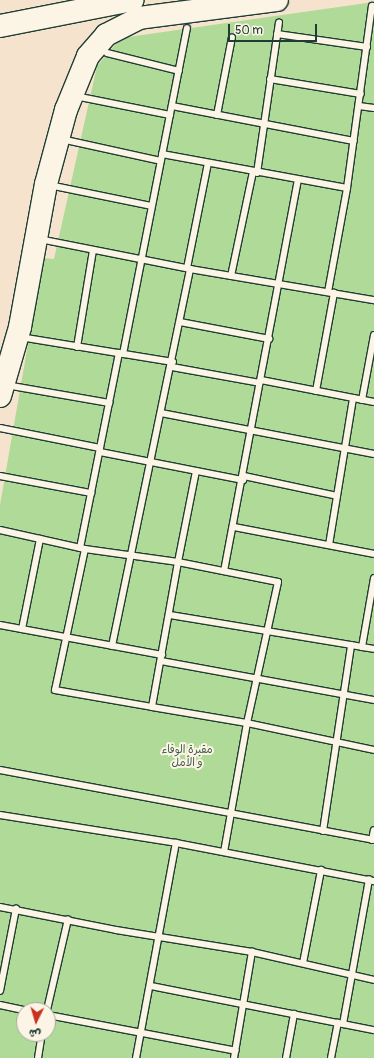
<!DOCTYPE html>
<meta charset="utf-8">
<style>
body{margin:0}
#map{position:relative;width:374px;height:1058px;overflow:hidden;background:#f6e3ce;font-family:Pangolin,"Playpen Sans Arabic",sans-serif}
div>[style]{position:absolute}
[style*='--x']{left:calc(var(--x)*1px);top:calc(var(--y)*1px);width:calc(var(--w)*1px);rotate:calc(var(--a)*1deg)}
.green>*{inset:0;background:#b0da98}
.roads{filter:drop-shadow(1px 0 #1f3d34) drop-shadow(-1px 0 #1f3d34) drop-shadow(0 1px #1f3d34) drop-shadow(0 -1px #1f3d34)}
.lane>*{height:6px;margin:-3px;padding:0 3px;transform-origin:3px;border-radius:3px;background:#fcf5e5}
.highway>*{height:22px;margin:-11px;padding:0 11px;transform-origin:11px;border-radius:11px;background:#fcf5e5}
span{translate:-50% -50%;white-space:nowrap;text-align:center;line-height:1.15;-webkit-text-stroke:4px #fcf5e5;paint-order:stroke}
.park-label{font-size:11px;color:#3c5c48}
.north{position:absolute;left:16px;top:1002px;width:40px;height:40px;box-sizing:border-box;background:#fcf5e5;border:1px solid #a4ab9e;border-radius:50%;rotate:185deg;font-size:11px;font-weight:700;line-height:16px;text-align:center;color:#1f3d34}
.north::after{content:'';display:block;margin:auto;width:14px;height:18px;background:#c8321e;clip-path:polygon(50% 0,100% 100%,50% 72%,0 100%)}
.scale{position:absolute;left:228px;top:24px;width:89px;height:18px;box-sizing:border-box;border:2px solid #1f3d34;border-top:0;padding-left:5px;font-size:12px;line-height:14px;white-space:nowrap;color:#1f3d34;-webkit-text-stroke:3px #fcf5e5;paint-order:stroke}
</style>
<div id="map">
<div class="green">
<i style="clip-path:polygon(evenodd,374px 2px,374px 1058px,0 1058px,0 505px,43px 258px,54px 259px,97px 66px,121px 38px,374px 2px,24px 1010px,48px 1010px,48px 1034px,24px 1034px,24px 1010px)"></i>
</div>
<div class="roads">
<div class="lane">
<i style="--x:277;--y:34;--w:91;--a:8.2"></i>
<i style="--x:107;--y:53;--w:74;--a:14"></i>
<i style="--x:270;--y:79;--w:92;--a:9.4"></i>
<i style="--x:75;--y:96;--w:97;--a:11.3"></i>
<i style="--x:172;--y:106;--w:185;--a:10.9"></i>
<i style="--x:359;--y:106;--w:15;--a:8"></i>
<i style="--x:217;--y:115;--w:79;--a:-79.1"></i>
<i style="--x:61;--y:139;--w:102;--a:12.4"></i>
<i style="--x:162;--y:154;--w:188;--a:10.4"></i>
<i style="--x:257;--y:173;--w:152;--a:-81.7"></i>
<i style="--x:49;--y:185;--w:104;--a:11.6"></i>
<i style="--x:39;--y:239;--w:154;--a:11.2"></i>
<i style="--x:190;--y:269;--w:187;--a:9.6"></i>
<i style="--x:187;--y:268;--w:107;--a:-78.7"></i>
<i style="--x:231;--y:276;--w:106;--a:-78.1"></i>
<i style="--x:328;--y:292;--w:106;--a:-79.6"></i>
<i style="--x:347;--y:188;--w:184;--a:-82.2"></i>
<i style="--x:180;--y:322;--w:91;--a:10.8"></i>
<i style="--x:20;--y:337;--w:155;--a:9.3"></i>
<i style="--x:77;--y:347;--w:98;--a:-80.6"></i>
<i style="--x:123;--y:354;--w:332;--a:-78.9"></i>
<i style="--x:172;--y:367;--w:89;--a:10.3"></i>
<i style="--x:261;--y:380;--w:115;--a:11"></i>
<i style="--x:6;--y:385;--w:105;--a:9.9"></i>
<i style="--x:316;--y:391;--w:100;--a:-79.6"></i>
<i style="--x:362;--y:400;--w:66;--a:-79.5"></i>
<i style="--x:161;--y:413;--w:217;--a:10.9"></i>
<i style="--x:0;--y:428;--w:102;--a:11.3"></i>
<i style="--x:100;--y:452;--w:146;--a:11.1"></i>
<i style="--x:196;--y:471;--w:93;--a:101.2"></i>
<i style="--x:178;--y:562;--w:102;--a:11.3"></i>
<i style="--x:278;--y:582;--w:144;--a:102.4"></i>
<i style="--x:247;--y:723;--w:130;--a:12"></i>
<i style="--x:0;--y:476;--w:93;--a:10.6"></i>
<i style="--x:244;--y:476;--w:95;--a:12.1"></i>
<i style="--x:234;--y:527;--w:143;--a:10.9"></i>
<i style="--x:0;--y:530;--w:87;--a:12.6"></i>
<i style="--x:85;--y:549;--w:94;--a:8"></i>
<i style="--x:178;--y:562;--w:147;--a:100.2"></i>
<i style="--x:152;--y:707;--w:96;--a:9.6"></i>
<i style="--x:247;--y:723;--w:131;--a:100.1"></i>
<i style="--x:329;--y:545;--w:149;--a:-80.7"></i>
<i style="--x:80;--y:548;--w:199;--a:-78.7"></i>
<i style="--x:85;--y:549;--w:144;--a:102"></i>
<i style="--x:55;--y:690;--w:98;--a:9.9"></i>
<i style="--x:224;--y:571;--w:398;--a:-79.3"></i>
<i style="--x:170;--y:615;--w:183;--a:9.4"></i>
<i style="--x:0;--y:625;--w:165;--a:10.5"></i>
<i style="--x:22;--y:629;--w:92;--a:-78.7"></i>
<i style="--x:112;--y:646;--w:385;--a:-78.3"></i>
<i style="--x:362;--y:647;--w:12;--a:9"></i>
<i style="--x:161;--y:661;--w:217;--a:10.4"></i>
<i style="--x:0;--y:770;--w:380;--a:10.6"></i>
<i style="--x:0;--y:815;--w:178;--a:9"></i>
<i style="--x:176;--y:843;--w:202;--a:10.9"></i>
<i style="--x:323;--y:831;--w:188;--a:-81.4"></i>
<i style="--x:351;--y:645;--w:11;--a:10"></i>
<i style="--x:362;--y:647;--w:70;--a:-80.1"></i>
<i style="--x:372;--y:840;--w:10;--a:-79"></i>
<i style="--x:0;--y:907;--w:118;--a:11.2"></i>
<i style="--x:116;--y:930;--w:138;--a:9.2"></i>
<i style="--x:252;--y:952;--w:125;--a:12.9"></i>
<i style="--x:303;--y:963;--w:95;--a:-79"></i>
<i style="--x:151;--y:986;--w:227;--a:11.2"></i>
<i style="--x:0;--y:991;--w:84;--a:-79"></i>
<i style="--x:0;--y:1005;--w:25;--a:12"></i>
<i style="--x:47;--y:1010;--w:93;--a:-77"></i>
<i style="--x:48;--y:1015;--w:191;--a:10.8"></i>
<i style="--x:343;--y:1024;--w:147;--a:-79.8"></i>
<i style="--x:38;--y:1058;--w:24;--a:-81"></i>
<i style="--x:136;--y:1058;--w:219;--a:-79.5"></i>
<i style="--x:234;--y:1058;--w:108;--a:-80.4"></i>
<i style="--x:286;--y:1058;--w:45;--a:-79.7"></i>
<i style="--x:331;--y:1058;--w:36;--a:-79"></i>
</div>
<div class="highway">
<i style="--x:0;--y:26;--w:135;--a:-11.1"></i>
<i style="--x:0;--y:396;--w:72;--a:-73.8"></i>
<i style="--x:20;--y:327;--w:145;--a:-79.7"></i>
<i style="--x:46;--y:184;--w:77;--a:-74.9"></i>
<i style="--x:66;--y:110;--w:58;--a:-67.8"></i>
<i style="--x:88;--y:56;--w:28;--a:-49"></i>
<i style="--x:106;--y:35;--w:37;--a:-27"></i>
<i style="--x:139;--y:18;--w:139;--a:-7.4"></i>
</div>
</div>
<div class="park-label">
<span style="left:187px;top:757px">مقبرة الوفاء<br>و الأمل</span>
</div>
<div class="north">ش</div>
<div class="scale">50 m</div>
</div>
